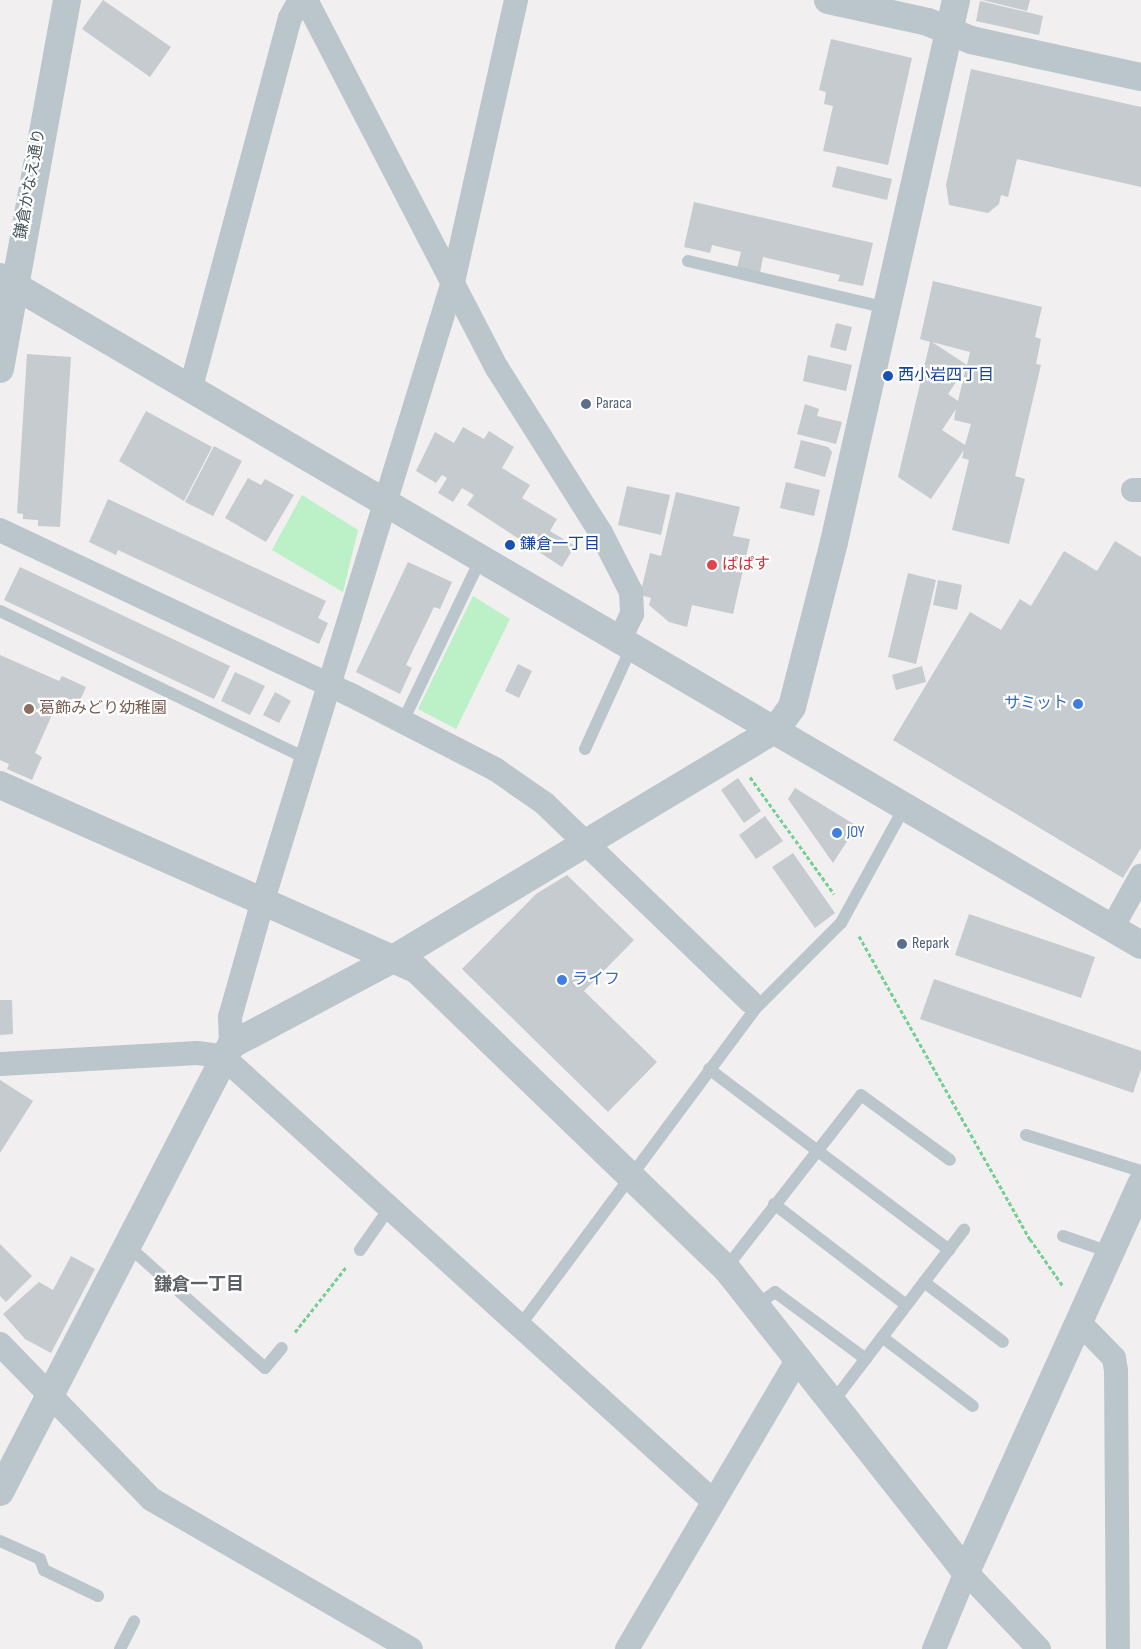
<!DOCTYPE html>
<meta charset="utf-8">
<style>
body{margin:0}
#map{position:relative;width:1141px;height:1649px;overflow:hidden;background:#f1efef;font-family:"Sofia Sans Condensed","Noto Sans JP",sans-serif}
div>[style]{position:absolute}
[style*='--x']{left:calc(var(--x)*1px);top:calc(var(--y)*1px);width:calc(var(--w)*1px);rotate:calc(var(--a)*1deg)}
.green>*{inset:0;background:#bcf0c7}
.building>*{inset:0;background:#c5cbce}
.path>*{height:3px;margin-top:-1.5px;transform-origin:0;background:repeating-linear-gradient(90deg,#73cf92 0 4px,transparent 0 6.5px)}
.service>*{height:12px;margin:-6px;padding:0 6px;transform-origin:6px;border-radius:6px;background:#bac6cc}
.minor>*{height:24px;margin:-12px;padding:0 12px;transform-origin:12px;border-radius:12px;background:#bac6cc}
.tertiary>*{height:28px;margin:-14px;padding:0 14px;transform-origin:14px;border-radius:14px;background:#bac6cc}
.dots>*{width:14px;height:14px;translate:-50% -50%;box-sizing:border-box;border:2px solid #fff;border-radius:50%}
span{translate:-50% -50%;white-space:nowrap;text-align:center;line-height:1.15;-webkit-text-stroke:4.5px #fff;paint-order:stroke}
.street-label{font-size:16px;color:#46565d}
.transit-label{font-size:16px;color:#164399}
.left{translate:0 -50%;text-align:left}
.service-label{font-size:16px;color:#4e5e75}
.health-label{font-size:16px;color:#be3a42}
.shop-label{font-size:16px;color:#366cbe}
.right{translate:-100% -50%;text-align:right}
.education-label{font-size:16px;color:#785e54}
.neighbourhood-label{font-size:18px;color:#5b6164;font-weight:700}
</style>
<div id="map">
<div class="green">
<i style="clip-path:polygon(302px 495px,358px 530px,343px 592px,272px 550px)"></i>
<i style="clip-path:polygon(473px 596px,510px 619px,456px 729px,418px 709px)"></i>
</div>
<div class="building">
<i style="clip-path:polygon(103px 0,171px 47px,150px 77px,82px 29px)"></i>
<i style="clip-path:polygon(982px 0,1030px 0,1027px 11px)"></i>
<i style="clip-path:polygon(980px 1px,1043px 16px,1039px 35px,976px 21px)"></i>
<i style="clip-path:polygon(831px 39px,912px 58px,888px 165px,823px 151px,833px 106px,824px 104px,826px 92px,819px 90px)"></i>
<i style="clip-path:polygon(971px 69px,1141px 107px,1141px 187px,1017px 159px,1008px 197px,1001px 195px,999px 204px,988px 213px,949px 205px,946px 185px)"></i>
<i style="clip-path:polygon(837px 166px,892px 179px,887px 200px,832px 187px)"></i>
<i style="clip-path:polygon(694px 202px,873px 243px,863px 286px,838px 281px,840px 275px,763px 257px,760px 273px,737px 268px,741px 252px,712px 245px,710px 253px,684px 247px)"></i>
<i style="clip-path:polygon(evenodd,933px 281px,1042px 307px,1035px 337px,1041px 339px,1036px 364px,1041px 365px,1015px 476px,1025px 479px,1009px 544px,952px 530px,969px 460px,962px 458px,964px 450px,931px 499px,898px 477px,930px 342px,920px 339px,933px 281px,932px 342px,970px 352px,967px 365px,932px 342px,933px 281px,966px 367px,958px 401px,948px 394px,966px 367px,933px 281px,956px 409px,954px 420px,971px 424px,965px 445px,942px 430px,956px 409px)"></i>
<i style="clip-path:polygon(836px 323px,852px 327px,846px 351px,830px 347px)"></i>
<i style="clip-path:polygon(27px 354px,71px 357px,60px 527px,38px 526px,38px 520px,23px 519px,23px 514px,17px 513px)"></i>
<i style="clip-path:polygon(808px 355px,852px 365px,846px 391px,803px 381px)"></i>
<i style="clip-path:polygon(805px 404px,819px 409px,817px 416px,842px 422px,836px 444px,797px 434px)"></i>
<i style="clip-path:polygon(146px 411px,212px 447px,184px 501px,119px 461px)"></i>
<i style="clip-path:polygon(463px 427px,484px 439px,489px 431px,514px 447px,502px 468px,530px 485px,522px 498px,557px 519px,550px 531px,575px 546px,562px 567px,467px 505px,474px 495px,462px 488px,453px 502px,438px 493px,447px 478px,442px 475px,436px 483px,416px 471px,435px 432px,454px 443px)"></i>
<i style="clip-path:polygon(801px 440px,828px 447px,832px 452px,825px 477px,794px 468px)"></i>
<i style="clip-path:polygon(214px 446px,242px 461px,213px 516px,185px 502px)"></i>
<i style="clip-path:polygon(248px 478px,261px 485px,265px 479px,294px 495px,266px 542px,225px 518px)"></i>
<i style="clip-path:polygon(786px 482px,820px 490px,814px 516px,780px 508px)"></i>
<i style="clip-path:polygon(627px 486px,670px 495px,661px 535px,618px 525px)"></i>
<i style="clip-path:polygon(676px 492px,740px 507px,733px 536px,750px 539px,733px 614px,692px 605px,687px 627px,669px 622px,649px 605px,651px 598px,640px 595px,650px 553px,661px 556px)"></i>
<i style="clip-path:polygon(108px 499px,326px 601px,318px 618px,328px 623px,319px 644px,118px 550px,116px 555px,89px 542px)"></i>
<i style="clip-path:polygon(1115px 541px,1141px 557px,1141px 848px,1123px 878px,893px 740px,970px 612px,1001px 630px,1020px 599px,1031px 606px,1064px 551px,1097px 571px)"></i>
<i style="clip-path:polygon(408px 562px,452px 582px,440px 609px,434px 607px,406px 665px,412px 668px,400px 694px,356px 672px)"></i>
<i style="clip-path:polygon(20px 567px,230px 666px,214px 699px,4px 600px)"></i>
<i style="clip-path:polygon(908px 573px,936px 580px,916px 664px,888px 657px)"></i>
<i style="clip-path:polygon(938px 580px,962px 585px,957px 610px,933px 605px)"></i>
<i style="clip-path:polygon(0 655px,59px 681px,62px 676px,86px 687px,78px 705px,60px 697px,35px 753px,42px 757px,32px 780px,7px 769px,9px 764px,0 760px)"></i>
<i style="clip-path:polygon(518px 664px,532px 671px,519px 698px,505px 691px)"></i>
<i style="clip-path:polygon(922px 666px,926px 682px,896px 690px,892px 675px)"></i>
<i style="clip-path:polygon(235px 672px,265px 686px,250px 715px,221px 701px)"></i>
<i style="clip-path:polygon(275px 692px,291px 701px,279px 723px,263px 715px)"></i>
<i style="clip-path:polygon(738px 778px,761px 811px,744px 823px,721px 790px)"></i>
<i style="clip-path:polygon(795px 788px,857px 826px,833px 863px,788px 799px)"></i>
<i style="clip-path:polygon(765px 816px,783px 841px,756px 859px,739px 835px)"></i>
<i style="clip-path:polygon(793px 853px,835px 913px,815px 928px,772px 867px)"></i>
<i style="clip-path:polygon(567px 875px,634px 940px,584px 991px,657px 1062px,608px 1112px,462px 969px,536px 894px)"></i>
<i style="clip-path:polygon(969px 914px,1095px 957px,1081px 998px,955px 955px)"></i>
<i style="clip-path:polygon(934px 979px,1141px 1051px,1141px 1069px,1133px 1093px,920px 1019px)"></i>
<i style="clip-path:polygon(0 1000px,12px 1000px,13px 1034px,0 1035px)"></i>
<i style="clip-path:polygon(0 1080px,33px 1101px,0 1153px)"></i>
<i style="clip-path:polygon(0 1244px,32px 1276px,6px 1302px,0 1296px)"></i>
<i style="clip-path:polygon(71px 1256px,95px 1269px,51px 1353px,25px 1339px,3px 1314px,39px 1282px,53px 1290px)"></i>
</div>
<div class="path">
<i style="--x:750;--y:777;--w:144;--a:54.3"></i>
<i style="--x:859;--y:936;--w:348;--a:60.6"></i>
<i style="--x:1030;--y:1239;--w:57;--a:54.9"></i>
<i style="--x:295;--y:1332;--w:84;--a:-51.8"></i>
</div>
<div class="service">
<i style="--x:688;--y:261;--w:204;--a:13.3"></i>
<i style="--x:0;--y:611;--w:341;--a:25.7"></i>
<i style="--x:403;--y:721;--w:181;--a:-64.4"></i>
<i style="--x:585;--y:749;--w:113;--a:-65.5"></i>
<i style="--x:751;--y:1001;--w:8;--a:45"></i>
<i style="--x:757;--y:1007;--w:119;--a:-45"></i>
<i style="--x:841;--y:923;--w:133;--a:-61.3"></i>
<i style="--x:709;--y:1069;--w:301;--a:37"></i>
<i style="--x:1026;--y:1135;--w:121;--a:17.4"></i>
<i style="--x:774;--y:1204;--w:166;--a:37.4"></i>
<i style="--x:1063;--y:1236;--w:50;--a:18.8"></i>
<i style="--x:127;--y:1245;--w:185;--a:41.7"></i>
<i style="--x:265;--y:1368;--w:26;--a:-50"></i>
<i style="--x:360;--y:1250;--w:52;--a:-55.1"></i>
<i style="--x:726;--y:1268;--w:219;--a:-52"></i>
<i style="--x:861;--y:1095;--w:110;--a:36.1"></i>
<i style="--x:924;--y:1282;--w:99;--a:37.2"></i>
<i style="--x:756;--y:1305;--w:23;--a:-34"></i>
<i style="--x:775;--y:1292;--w:113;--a:36.4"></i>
<i style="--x:519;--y:1327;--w:399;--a:-53.4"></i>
<i style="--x:882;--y:1337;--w:114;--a:37.2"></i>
<i style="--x:832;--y:1403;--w:218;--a:-52.7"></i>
<i style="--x:0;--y:1541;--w:44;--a:24.2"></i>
<i style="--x:40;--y:1559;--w:12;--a:70"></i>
<i style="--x:44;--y:1570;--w:60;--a:25.7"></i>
<i style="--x:120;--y:1649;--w:31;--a:-63"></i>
</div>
<div class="minor">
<i style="--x:306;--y:0;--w:415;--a:62.6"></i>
<i style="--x:497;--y:368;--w:195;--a:57.8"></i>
<i style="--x:601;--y:533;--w:66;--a:63"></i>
<i style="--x:631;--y:592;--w:22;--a:87"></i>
<i style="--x:632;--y:614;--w:28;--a:116"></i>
<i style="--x:191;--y:387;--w:382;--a:-75"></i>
<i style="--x:290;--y:18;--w:21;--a:-61"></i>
<i style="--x:1133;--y:490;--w:8;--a:0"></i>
<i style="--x:0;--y:530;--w:386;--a:25.2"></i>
<i style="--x:349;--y:694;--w:164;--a:27.2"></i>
<i style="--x:495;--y:769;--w:60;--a:34.8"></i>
<i style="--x:544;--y:803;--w:286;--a:43.9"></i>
<i style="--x:1112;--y:928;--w:60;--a:-60.9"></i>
<i style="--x:231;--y:1045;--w:28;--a:-92"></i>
<i style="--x:230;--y:1017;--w:122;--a:-74.2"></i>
<i style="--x:263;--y:900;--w:647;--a:-72.91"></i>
<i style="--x:453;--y:282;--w:289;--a:-77.4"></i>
<i style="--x:0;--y:1064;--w:197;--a:-3.2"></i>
<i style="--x:197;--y:1053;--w:25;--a:7"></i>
<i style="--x:222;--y:1056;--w:661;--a:42.18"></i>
<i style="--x:1079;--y:1322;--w:50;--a:45.8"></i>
<i style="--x:1114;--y:1358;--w:13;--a:81"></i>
<i style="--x:1116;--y:1371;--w:278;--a:89.6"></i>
<i style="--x:0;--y:1344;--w:216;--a:45.7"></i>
<i style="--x:151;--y:1499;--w:300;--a:30"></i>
<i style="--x:627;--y:1649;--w:337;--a:-59.5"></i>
<i style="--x:934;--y:1649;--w:83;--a:-67.4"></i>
<i style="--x:966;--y:1572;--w:106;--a:46.5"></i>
</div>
<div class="tertiary">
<i style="--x:828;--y:0;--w:102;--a:12.4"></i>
<i style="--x:928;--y:22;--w:47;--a:22.7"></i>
<i style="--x:971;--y:40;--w:174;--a:12.3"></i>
<i style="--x:0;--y:277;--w:1322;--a:30.35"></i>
<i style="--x:0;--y:369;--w:375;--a:-79.7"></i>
<i style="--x:0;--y:785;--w:456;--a:23.9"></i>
<i style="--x:417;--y:970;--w:429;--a:44"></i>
<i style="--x:726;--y:1268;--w:387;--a:51.7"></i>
<i style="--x:966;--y:1572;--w:426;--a:-65.7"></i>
<i style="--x:0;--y:1492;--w:503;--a:-62.67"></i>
<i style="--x:231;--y:1045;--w:183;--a:-28"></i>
<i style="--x:393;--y:959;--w:447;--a:-31"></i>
<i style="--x:776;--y:729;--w:27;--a:-54"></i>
<i style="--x:792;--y:707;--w:170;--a:-75.7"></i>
<i style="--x:834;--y:542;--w:556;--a:-77.31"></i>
</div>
<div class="dots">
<i style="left:888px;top:376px;background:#1a4fb4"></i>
<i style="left:586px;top:404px;background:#5c6f8a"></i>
<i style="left:510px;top:545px;background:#1a4fb4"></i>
<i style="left:712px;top:565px;background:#e0444e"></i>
<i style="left:1078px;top:704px;background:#3f7fe0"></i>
<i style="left:29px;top:709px;background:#8d6e63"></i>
<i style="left:837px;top:833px;background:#3f7fe0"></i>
<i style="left:902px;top:944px;background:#5c6f8a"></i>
<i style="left:562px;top:980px;background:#3f7fe0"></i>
</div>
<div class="street-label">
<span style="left:31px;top:184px;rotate:-80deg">鎌倉かなえ通り</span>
</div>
<div class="transit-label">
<span class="left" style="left:898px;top:376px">西小岩四丁目</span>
<span class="left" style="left:520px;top:545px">鎌倉一丁目</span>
</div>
<div class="service-label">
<span class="left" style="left:596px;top:404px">Paraca</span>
<span class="left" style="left:912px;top:944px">Repark</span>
</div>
<div class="health-label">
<span class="left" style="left:722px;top:565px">ぱぱす</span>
</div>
<div class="shop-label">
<span class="right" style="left:1068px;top:704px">サミット</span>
<span class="left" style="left:847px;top:833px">JOY</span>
<span class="left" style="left:572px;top:980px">ライフ</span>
</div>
<div class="education-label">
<span class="left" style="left:39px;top:709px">葛飾みどり幼稚園</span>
</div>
<div class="neighbourhood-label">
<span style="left:199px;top:1285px">鎌倉一丁目</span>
</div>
</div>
